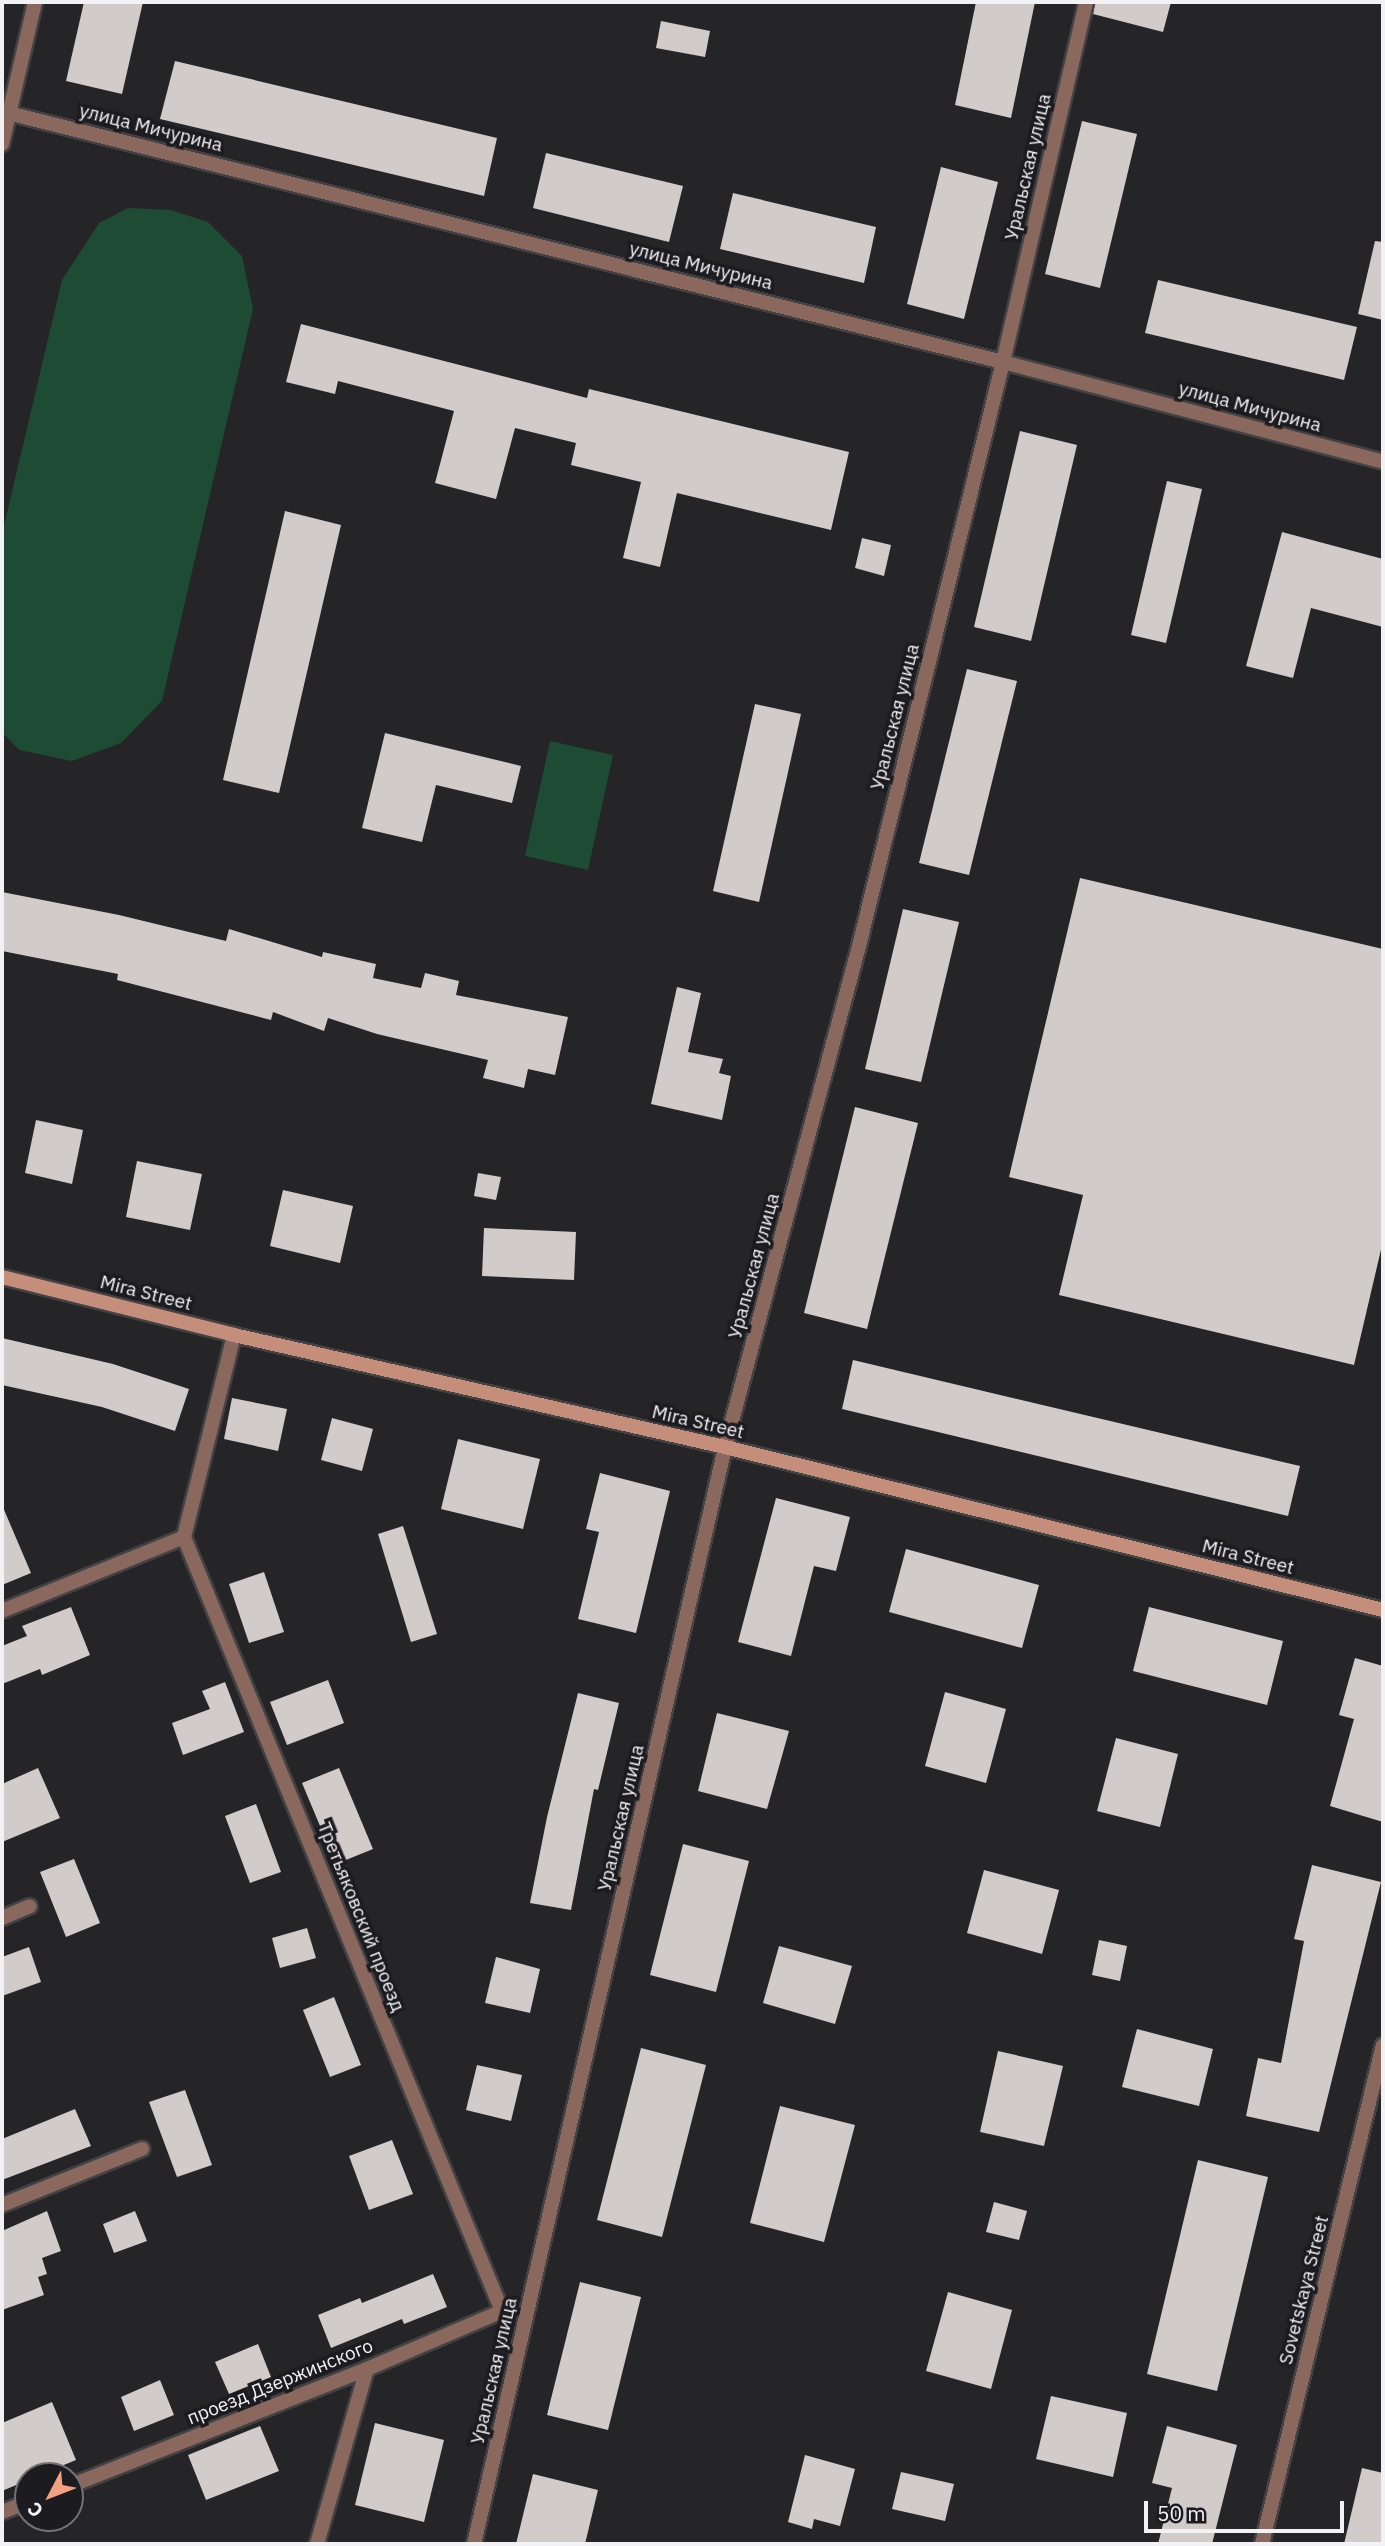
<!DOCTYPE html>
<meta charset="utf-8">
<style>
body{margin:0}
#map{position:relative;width:1385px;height:2546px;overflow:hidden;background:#252528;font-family:"IBM Plex Sans",sans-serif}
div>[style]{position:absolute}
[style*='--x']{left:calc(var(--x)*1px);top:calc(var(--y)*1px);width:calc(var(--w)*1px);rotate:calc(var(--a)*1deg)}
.green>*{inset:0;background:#1e4b34}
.building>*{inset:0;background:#d1cbca}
.roads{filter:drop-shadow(2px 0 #424245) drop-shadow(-2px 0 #424245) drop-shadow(0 2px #424245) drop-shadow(0 -2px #424245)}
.street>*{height:14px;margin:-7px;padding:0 7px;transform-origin:7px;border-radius:7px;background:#8a685d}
.secondary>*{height:14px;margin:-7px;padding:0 7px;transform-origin:7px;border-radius:7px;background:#c48e7b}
span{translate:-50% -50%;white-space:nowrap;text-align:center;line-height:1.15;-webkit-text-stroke:7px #1c1b1f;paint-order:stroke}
.street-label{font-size:19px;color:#f2f1f4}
.frame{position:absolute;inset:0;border:4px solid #f2f1f4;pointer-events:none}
.north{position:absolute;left:14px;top:2462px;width:70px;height:70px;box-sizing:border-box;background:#1c1b1f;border:2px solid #727174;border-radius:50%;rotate:228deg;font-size:19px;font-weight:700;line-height:28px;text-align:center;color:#f2f1f4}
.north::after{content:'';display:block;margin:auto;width:24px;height:32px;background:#f2a07f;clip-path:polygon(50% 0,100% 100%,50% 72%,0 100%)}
.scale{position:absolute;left:1144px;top:2501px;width:200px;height:32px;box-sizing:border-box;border:4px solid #f2f1f4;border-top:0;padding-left:9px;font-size:21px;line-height:24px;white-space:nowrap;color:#f2f1f4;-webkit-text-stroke:5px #1c1b1f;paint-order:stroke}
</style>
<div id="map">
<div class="green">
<i style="clip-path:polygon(128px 208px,171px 210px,208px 222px,242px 256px,253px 309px,162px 701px,121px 743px,72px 761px,19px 750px,2px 732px,2px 534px,62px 280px,99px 223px)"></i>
<i style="clip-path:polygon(550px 741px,613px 755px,588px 870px,525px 856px)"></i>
</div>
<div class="building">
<i style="clip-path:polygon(84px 2px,143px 2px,122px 94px,66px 81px)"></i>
<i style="clip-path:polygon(976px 2px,1035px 2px,1011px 118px,955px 105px)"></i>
<i style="clip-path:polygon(1095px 2px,1171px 2px,1163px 32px,1093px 14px)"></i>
<i style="clip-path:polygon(661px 21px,710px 31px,705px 57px,656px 48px)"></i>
<i style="clip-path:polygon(175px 61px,497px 138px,484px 196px,160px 119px)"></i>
<i style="clip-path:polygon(1082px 121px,1137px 134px,1100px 288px,1045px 274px)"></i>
<i style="clip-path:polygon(546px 153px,683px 186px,669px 242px,533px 208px)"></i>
<i style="clip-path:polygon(941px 167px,998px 182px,964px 319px,907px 304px)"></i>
<i style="clip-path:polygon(733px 193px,876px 227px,864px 283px,720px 249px)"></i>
<i style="clip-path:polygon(1375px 241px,1383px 242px,1383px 320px,1358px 314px)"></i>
<i style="clip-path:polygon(1158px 280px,1357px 327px,1344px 380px,1145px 333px)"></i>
<i style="clip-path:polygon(301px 324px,587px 398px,589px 389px,849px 452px,831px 530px,677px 493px,660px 567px,623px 558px,641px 482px,571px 465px,576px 443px,515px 428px,496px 499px,435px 483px,454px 411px,338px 381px,335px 394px,286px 382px)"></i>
<i style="clip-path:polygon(1020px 431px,1077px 445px,1031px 641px,974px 627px)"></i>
<i style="clip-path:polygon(1167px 481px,1202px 489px,1166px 643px,1131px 635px)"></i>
<i style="clip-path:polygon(285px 511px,341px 525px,279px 793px,223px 780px)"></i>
<i style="clip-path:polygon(1282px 532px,1383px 559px,1383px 627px,1311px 608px,1293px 678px,1246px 666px)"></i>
<i style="clip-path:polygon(862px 538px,891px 545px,884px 576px,855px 568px)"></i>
<i style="clip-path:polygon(967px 669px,1017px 681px,969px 875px,919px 863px)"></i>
<i style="clip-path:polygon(755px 704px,801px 714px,759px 902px,713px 891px)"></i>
<i style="clip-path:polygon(385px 733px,521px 766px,512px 803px,436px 785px,422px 842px,362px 828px)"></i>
<i style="clip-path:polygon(1080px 878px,1383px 949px,1383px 1241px,1354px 1365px,1059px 1295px,1083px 1195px,1009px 1177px)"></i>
<i style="clip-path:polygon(2px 892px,119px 915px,226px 941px,229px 929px,322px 957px,323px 952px,376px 964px,373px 978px,421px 988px,425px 973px,459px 981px,456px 995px,568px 1017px,555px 1075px,528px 1069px,524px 1088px,483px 1078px,488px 1060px,377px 1034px,328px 1018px,324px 1031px,273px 1012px,271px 1020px,117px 980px,118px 974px,2px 951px)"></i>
<i style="clip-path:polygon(903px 909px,959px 922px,921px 1082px,865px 1069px)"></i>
<i style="clip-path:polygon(677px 987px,701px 993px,688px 1052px,723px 1059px,719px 1073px,731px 1076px,722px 1120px,651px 1104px)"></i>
<i style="clip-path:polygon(855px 1107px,918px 1123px,867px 1329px,804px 1313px)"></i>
<i style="clip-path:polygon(36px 1120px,83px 1130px,72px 1184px,25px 1173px)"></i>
<i style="clip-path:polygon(137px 1161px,202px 1174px,190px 1230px,126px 1217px)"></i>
<i style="clip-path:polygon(478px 1173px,501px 1177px,496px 1200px,474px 1196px)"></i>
<i style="clip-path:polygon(283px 1190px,353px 1206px,340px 1263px,270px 1246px)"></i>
<i style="clip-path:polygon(484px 1228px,576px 1232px,574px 1280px,482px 1276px)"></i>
<i style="clip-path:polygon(2px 1338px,113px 1364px,189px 1389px,175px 1431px,102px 1407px,2px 1385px)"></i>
<i style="clip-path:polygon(853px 1360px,1300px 1466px,1288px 1516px,842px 1409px)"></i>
<i style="clip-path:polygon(232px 1398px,287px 1409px,278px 1451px,224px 1439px)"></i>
<i style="clip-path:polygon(332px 1418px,373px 1429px,362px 1471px,321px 1460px)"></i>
<i style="clip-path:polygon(458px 1439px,540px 1459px,523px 1529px,441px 1509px)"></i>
<i style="clip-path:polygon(600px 1473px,670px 1491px,636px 1633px,578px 1619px,599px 1532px,586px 1529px)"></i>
<i style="clip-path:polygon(776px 1498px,850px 1517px,836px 1571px,814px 1566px,791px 1656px,738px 1642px)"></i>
<i style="clip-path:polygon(2px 1505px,31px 1573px,2px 1585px)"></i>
<i style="clip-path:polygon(403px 1526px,437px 1634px,411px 1642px,378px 1534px)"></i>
<i style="clip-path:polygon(906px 1549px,1039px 1585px,1022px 1648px,889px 1612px)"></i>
<i style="clip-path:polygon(264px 1572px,284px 1632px,249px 1643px,229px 1584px)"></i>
<i style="clip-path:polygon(71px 1607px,90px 1655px,42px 1675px,40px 1669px,2px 1684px,2px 1646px,27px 1636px,22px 1626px)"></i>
<i style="clip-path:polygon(1149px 1607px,1283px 1641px,1267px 1705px,1133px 1671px)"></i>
<i style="clip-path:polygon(1355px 1658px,1383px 1666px,1383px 1822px,1330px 1806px,1354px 1719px,1339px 1715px)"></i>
<i style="clip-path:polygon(328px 1680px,344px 1723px,287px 1745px,270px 1702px)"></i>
<i style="clip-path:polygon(225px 1682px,244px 1732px,183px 1755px,172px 1723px,210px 1709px,202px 1691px)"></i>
<i style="clip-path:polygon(945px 1692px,1006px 1709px,986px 1783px,925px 1766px)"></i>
<i style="clip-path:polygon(578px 1693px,619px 1703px,598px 1790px,594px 1789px,571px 1910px,530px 1903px,547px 1817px)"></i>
<i style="clip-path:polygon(717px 1713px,789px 1731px,767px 1809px,698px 1791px)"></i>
<i style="clip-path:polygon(1116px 1738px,1178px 1754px,1160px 1827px,1097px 1811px)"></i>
<i style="clip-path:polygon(38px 1768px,60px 1818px,2px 1842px,2px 1784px)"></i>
<i style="clip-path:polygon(339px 1768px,373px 1849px,336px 1864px,302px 1783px)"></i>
<i style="clip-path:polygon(256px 1804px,281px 1872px,250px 1883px,225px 1816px)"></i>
<i style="clip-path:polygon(683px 1844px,749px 1861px,716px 1992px,650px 1975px)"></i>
<i style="clip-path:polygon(74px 1859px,100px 1923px,66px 1937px,40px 1872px)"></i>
<i style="clip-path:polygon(1312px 1865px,1381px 1882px,1319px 2132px,1246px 2116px,1258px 2058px,1281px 2063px,1304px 1941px,1294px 1939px)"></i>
<i style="clip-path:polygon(984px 1870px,1059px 1890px,1042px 1954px,967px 1933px)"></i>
<i style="clip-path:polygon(307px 1928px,316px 1958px,280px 1968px,272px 1938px)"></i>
<i style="clip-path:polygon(1099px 1940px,1127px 1946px,1120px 1981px,1092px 1975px)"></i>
<i style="clip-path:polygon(779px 1946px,852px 1966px,835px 2024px,763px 2003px)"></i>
<i style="clip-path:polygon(29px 1947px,41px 1982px,2px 1996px,2px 1957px)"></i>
<i style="clip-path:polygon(496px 1957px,540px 1969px,530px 2013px,485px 2003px)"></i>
<i style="clip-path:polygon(334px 1997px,361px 2065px,330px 2077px,303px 2010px)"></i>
<i style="clip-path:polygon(1137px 2029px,1213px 2049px,1199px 2106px,1122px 2087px)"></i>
<i style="clip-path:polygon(641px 2048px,706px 2065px,662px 2237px,597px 2220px)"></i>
<i style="clip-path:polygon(998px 2051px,1063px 2066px,1044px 2146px,980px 2132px)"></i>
<i style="clip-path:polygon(477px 2065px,522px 2075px,511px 2121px,466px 2110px)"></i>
<i style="clip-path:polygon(185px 2090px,212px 2165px,177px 2177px,149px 2102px)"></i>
<i style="clip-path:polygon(780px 2106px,855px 2125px,824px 2242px,750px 2223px)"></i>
<i style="clip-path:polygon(75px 2109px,91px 2146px,2px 2180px,2px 2139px)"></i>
<i style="clip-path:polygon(392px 2140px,413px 2194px,369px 2210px,349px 2156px)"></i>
<i style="clip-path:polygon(1198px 2160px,1268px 2177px,1217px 2391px,1147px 2374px)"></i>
<i style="clip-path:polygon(994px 2202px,1027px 2211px,1019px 2240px,986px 2232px)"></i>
<i style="clip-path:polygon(47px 2211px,61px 2251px,42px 2258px,47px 2274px,38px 2277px,44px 2295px,2px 2310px,2px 2231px)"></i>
<i style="clip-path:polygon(135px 2211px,147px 2241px,114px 2253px,103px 2224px)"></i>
<i style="clip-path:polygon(433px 2274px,447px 2307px,404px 2324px,402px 2319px,331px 2348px,318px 2315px,360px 2298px,362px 2303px)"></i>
<i style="clip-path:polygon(580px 2282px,641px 2297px,608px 2430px,547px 2415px)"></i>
<i style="clip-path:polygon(948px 2292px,1012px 2310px,991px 2389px,926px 2371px)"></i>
<i style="clip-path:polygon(258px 2344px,271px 2377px,229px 2394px,215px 2362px)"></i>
<i style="clip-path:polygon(160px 2380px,174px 2415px,134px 2431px,121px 2397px)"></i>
<i style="clip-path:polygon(1051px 2396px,1127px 2413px,1113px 2477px,1036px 2459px)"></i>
<i style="clip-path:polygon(52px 2402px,76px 2460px,37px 2476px,28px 2476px,28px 2480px,2px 2491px,2px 2423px)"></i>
<i style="clip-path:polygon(375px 2423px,444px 2440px,424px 2522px,355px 2505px)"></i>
<i style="clip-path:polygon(260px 2426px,279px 2471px,206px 2500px,188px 2455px)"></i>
<i style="clip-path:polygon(1167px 2426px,1237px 2445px,1212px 2544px,1158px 2544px,1172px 2488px,1152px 2483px)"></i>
<i style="clip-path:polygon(805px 2455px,855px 2469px,840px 2526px,814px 2519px,812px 2529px,788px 2522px)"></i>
<i style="clip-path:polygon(1362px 2468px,1383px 2473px,1383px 2544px,1344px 2544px)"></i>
<i style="clip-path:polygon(901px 2472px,954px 2484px,945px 2521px,892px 2509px)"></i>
<i style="clip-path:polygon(533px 2474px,598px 2490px,585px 2544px,516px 2544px)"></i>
</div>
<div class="roads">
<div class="street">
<i style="--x:8;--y:113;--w:1026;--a:14.05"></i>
<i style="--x:1003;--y:362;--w:393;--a:14.7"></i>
<i style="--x:2;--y:144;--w:146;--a:-76.9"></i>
<i style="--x:184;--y:1537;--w:208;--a:-76.1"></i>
<i style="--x:2;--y:1611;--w:196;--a:-22.1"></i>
<i style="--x:2;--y:1918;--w:30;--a:-23"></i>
<i style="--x:2;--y:2205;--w:151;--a:-21.8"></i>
<i style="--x:70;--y:2486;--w:319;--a:-21.5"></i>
<i style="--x:367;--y:2369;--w:147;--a:-23.2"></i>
<i style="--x:502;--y:2311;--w:837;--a:-112.34"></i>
<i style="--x:2;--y:2512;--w:28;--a:-21"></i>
<i style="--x:317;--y:2544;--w:182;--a:-74.1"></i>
<i style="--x:474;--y:2544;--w:1125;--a:-77.11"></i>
<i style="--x:725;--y:1447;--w:514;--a:-75.02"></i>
<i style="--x:858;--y:950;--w:606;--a:-76.15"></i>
<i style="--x:1003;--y:362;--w:369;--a:-77"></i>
<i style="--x:1262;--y:2544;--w:513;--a:-76.37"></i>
</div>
<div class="secondary">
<i style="--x:2;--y:1277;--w:239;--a:14"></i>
<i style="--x:234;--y:1335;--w:504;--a:12.85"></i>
<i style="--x:725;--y:1447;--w:678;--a:13.91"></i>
</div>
</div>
<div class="street-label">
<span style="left:151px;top:128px;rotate:14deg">улица Мичурина</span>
<span style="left:1028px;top:167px;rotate:-77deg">Уральская улица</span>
<span style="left:701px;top:266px;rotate:14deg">улица Мичурина</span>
<span style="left:1250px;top:407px;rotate:15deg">улица Мичурина</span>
<span style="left:895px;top:717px;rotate:-76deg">Уральская улица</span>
<span style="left:754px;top:1266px;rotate:-75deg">Уральская улица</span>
<span style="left:146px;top:1293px;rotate:14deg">Mira Street</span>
<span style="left:698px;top:1422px;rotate:13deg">Mira Street</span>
<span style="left:1248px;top:1557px;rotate:14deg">Mira Street</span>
<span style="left:621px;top:1818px;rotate:-77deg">Уральская улица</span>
<span style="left:361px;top:1917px;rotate:68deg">Третьяковский проезд</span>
<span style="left:1304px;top:2290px;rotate:-76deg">Sovetskaya Street</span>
<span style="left:494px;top:2371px;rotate:-77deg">Уральская улица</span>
<span style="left:280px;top:2382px;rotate:-22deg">проезд Дзержинского</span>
</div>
<div class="frame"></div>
<div class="north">С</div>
<div class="scale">50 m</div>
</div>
